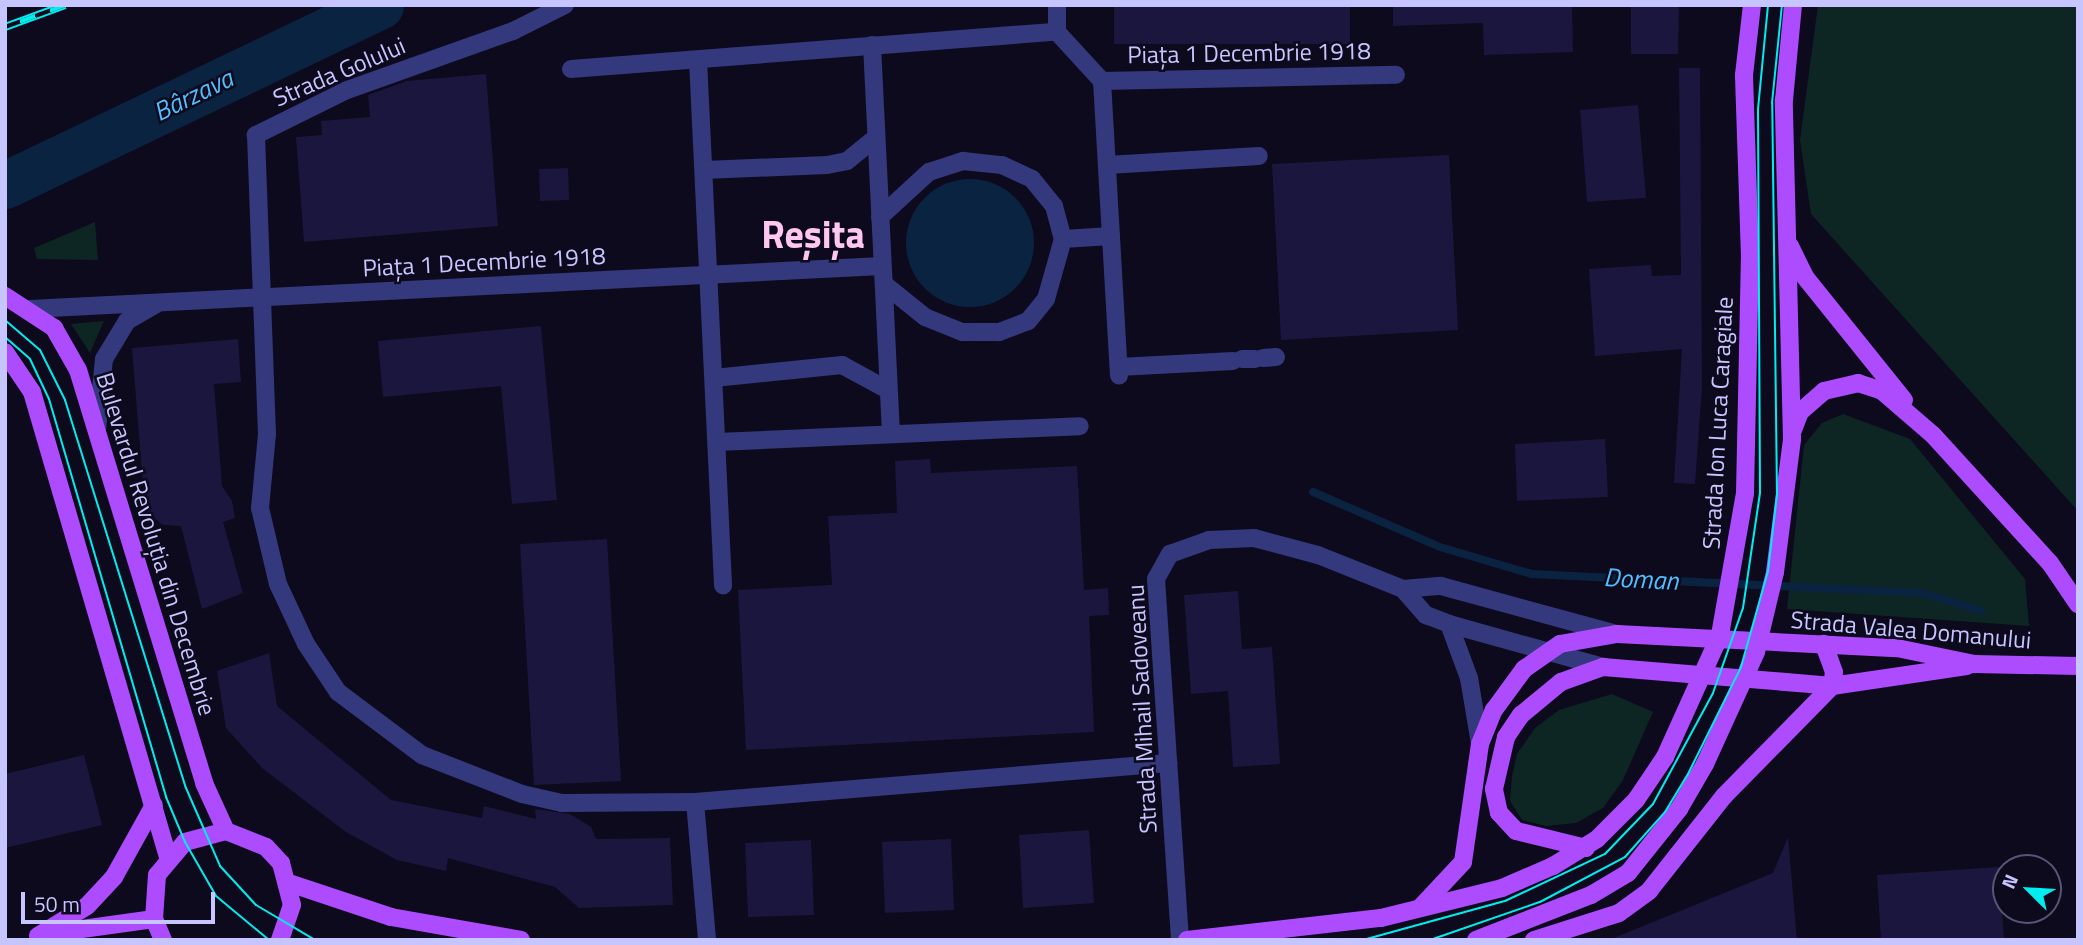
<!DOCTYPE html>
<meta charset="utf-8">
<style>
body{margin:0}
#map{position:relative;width:2083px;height:945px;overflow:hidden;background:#0c0a1c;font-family:"Titillium Web",sans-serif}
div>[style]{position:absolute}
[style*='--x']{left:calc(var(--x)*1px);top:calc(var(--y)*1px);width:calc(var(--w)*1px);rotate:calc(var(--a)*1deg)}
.green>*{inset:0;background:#0d2623}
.water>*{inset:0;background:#0a2340}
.round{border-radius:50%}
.stream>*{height:8px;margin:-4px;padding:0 4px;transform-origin:4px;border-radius:4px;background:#0a2340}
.river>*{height:47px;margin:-23.5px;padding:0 23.5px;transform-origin:23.5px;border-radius:23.5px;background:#0a2340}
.building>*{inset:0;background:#1b163d}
.minor>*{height:18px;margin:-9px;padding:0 9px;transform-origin:9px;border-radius:9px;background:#34387c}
.major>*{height:18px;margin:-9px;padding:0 9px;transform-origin:9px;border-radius:9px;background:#ad4cff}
.tram>*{height:2px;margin:-1px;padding:0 1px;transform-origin:1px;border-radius:1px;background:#00edf0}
.rail>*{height:8px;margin-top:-4px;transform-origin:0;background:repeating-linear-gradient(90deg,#0c0a1c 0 16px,#00edf0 0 32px);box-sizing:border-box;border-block:2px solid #00edf0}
span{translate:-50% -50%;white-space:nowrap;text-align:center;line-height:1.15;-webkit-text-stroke:5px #0c0a1c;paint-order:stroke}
.street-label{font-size:24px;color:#c7c5ff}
.water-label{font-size:26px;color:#53beff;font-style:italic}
.town-label{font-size:38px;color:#ffc7ef;font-weight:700}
.frame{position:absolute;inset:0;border:7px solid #c7c5ff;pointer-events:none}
.north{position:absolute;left:1992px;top:854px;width:70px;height:70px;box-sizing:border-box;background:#0c0a1c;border:2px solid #575577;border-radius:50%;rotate:294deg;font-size:19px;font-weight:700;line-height:28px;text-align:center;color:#c7c5ff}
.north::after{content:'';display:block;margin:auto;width:24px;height:32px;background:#00edf0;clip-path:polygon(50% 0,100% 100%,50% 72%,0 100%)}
.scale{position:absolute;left:21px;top:892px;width:194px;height:32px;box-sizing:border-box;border:4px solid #c7c5ff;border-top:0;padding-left:9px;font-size:21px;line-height:24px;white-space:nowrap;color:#c7c5ff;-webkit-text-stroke:5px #0c0a1c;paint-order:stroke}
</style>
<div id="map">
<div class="green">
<i style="clip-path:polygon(1818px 5px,2078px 5px,2078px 511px,1811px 214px,1800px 140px)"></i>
<i style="clip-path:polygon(95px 222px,98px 260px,37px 259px,34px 248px)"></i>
<i style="clip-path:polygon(104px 321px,90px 353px,71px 324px)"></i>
<i style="clip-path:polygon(1843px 414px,1910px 439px,2025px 579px,2029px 626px,1787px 609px,1804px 445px,1822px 423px)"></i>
<i style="clip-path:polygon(1612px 694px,1653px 712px,1623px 780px,1603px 808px,1576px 823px,1546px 826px,1522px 820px,1510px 801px,1512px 776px,1517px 754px,1535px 728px,1559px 710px)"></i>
</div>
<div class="water">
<i class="round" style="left:906px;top:179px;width:128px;height:128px"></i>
</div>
<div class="stream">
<i style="--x:1313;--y:492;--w:138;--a:23.4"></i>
<i style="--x:1440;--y:547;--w:96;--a:16.4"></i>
<i style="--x:1532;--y:574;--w:391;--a:2.8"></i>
<i style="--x:1923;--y:593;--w:61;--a:17.2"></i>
</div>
<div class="river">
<i style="--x:5;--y:185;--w:416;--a:-25.6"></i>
</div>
<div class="building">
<i style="clip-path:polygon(1114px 5px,1350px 5px,1350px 44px,1114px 44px)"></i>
<i style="clip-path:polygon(1393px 5px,1572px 5px,1573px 52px,1484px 55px,1483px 23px,1393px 26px)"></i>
<i style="clip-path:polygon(1631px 5px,1679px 5px,1678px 54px,1631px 54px)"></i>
<i style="clip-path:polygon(1679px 68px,1700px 68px,1702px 388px,1695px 484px,1674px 483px,1682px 349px,1595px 356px,1589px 269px,1651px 265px,1652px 276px,1681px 275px)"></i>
<i style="clip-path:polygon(486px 74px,498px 226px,304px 242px,296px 137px,322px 135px,321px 121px,370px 117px,368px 95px,407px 81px)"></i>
<i style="clip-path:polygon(1638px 105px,1646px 198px,1587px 202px,1580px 110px)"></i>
<i style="clip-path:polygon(1449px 155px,1458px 330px,1281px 340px,1272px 164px)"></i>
<i style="clip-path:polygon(568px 168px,569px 200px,540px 201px,539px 169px)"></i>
<i style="clip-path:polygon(541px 326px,557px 500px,512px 504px,501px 386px,383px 397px,378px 341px)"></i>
<i style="clip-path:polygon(238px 339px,241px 382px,214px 384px,222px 486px,232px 501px,235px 518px,223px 522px,243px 593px,202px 609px,181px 526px,163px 525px,145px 510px,132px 348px)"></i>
<i style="clip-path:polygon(1605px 439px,1608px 497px,1517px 501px,1515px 444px)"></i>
<i style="clip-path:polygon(930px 459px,931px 473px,1077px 466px,1084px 590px,1108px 588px,1109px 615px,1089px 616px,1094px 732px,746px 750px,738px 590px,832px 585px,828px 516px,897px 513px,895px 461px)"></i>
<i style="clip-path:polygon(607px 539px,621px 781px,534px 785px,520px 544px)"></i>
<i style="clip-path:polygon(1238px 591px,1242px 649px,1272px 647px,1280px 764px,1233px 767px,1228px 691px,1191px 694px,1184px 595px)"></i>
<i style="clip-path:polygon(269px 653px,277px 706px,391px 800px,482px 818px,484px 806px,536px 819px,535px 809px,570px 814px,591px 827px,596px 839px,670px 838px,673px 905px,579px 908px,555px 887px,448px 858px,446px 871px,397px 860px,346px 832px,262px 768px,226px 728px,217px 671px)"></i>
<i style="clip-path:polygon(84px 755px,102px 825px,5px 848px,5px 774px)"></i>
<i style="clip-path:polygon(1089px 830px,1094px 903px,1023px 908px,1019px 835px)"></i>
<i style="clip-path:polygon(1788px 837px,1797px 940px,1609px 940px,1773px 873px)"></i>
<i style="clip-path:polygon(951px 839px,954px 910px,885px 913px,882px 842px)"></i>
<i style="clip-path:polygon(811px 840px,814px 915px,748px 917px,745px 843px)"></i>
<i style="clip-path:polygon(1999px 867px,2004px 940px,1881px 940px,1877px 875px)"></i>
</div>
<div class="minor">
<i style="--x:565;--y:5;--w:58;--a:153.4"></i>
<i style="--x:513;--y:31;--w:176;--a:160.4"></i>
<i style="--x:347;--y:90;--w:102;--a:153.7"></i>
<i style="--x:256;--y:135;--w:299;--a:87.9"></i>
<i style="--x:267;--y:434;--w:74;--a:95.4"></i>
<i style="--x:260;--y:508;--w:78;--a:76.7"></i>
<i style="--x:278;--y:584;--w:66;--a:65"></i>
<i style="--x:306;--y:644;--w:58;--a:56.3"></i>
<i style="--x:338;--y:692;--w:105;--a:36.9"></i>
<i style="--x:422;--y:755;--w:107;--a:21.3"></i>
<i style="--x:522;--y:794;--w:41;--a:12.7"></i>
<i style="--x:562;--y:803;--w:133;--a:-0.4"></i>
<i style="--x:695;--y:802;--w:475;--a:-4.7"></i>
<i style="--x:1057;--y:32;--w:27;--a:-90"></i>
<i style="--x:872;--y:45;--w:389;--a:87.2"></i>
<i style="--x:698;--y:60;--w:526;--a:87.27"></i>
<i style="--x:571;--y:69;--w:487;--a:-4.4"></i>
<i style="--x:1057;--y:32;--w:67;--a:47.4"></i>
<i style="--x:1102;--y:81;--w:294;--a:-1.2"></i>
<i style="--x:1102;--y:81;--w:295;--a:86.7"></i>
<i style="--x:1107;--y:165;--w:152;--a:-3.4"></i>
<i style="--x:704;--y:170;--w:123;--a:-2.3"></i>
<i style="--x:827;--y:165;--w:20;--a:-11"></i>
<i style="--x:847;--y:161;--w:36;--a:-39"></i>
<i style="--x:880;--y:217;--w:67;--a:-42.6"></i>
<i style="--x:929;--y:172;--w:36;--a:-18"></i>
<i style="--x:963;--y:161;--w:39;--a:6"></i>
<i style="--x:1002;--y:165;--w:33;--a:25"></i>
<i style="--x:1032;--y:179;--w:35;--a:51"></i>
<i style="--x:1054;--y:206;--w:34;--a:75"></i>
<i style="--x:1063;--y:239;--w:62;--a:105.8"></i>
<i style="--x:1046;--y:299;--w:28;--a:129"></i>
<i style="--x:1028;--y:321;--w:31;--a:159"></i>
<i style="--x:999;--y:332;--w:37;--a:180"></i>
<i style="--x:962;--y:332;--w:40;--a:-158"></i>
<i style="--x:925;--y:317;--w:53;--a:-141.2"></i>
<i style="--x:1063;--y:239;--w:48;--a:-3.6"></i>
<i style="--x:30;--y:309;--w:853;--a:-2.89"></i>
<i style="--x:1263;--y:358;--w:13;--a:-4"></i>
<i style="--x:1242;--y:359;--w:13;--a:0"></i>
<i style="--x:1119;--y:367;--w:114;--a:-3"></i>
<i style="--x:714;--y:378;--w:129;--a:-5.8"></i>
<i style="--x:842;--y:365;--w:52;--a:28.5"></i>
<i style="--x:97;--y:430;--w:71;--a:-84.4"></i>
<i style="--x:104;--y:359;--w:44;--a:-58.8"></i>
<i style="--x:127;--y:321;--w:34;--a:-30"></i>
<i style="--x:717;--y:442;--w:363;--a:-2.5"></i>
<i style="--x:1403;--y:589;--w:38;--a:-5"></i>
<i style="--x:1441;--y:586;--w:182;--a:15.3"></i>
<i style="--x:1449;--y:624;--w:58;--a:69.7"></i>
<i style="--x:1469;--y:678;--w:67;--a:80.5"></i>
<i style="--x:695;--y:802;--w:139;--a:85"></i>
<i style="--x:1180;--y:940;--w:362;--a:-93.8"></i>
<i style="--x:1156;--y:579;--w:29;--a:-61"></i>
<i style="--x:1170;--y:554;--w:41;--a:-19.7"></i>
<i style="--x:1209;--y:540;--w:45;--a:-2.5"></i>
<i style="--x:1254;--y:538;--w:66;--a:14.9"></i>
<i style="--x:1318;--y:555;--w:92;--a:21.8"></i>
<i style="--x:1403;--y:589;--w:35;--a:49"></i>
<i style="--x:1426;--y:615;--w:25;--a:21"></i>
<i style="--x:1449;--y:624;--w:160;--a:15.6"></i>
</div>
<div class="major">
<i style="--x:1790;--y:246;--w:34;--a:64"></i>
<i style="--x:1805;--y:277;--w:158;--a:51.2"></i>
<i style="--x:5;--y:296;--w:59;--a:33.1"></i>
<i style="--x:54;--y:328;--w:48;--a:60.3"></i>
<i style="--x:78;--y:370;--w:432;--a:73"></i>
<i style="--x:204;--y:783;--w:53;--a:65.4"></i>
<i style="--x:5;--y:352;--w:48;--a:56"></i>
<i style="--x:32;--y:392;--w:484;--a:73.7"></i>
<i style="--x:1793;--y:430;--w:19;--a:-69"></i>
<i style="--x:1800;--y:412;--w:32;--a:-41"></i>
<i style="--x:1824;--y:391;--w:35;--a:-13"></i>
<i style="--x:1858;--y:383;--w:25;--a:18"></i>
<i style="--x:1882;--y:391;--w:67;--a:40.8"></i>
<i style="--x:1933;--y:435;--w:173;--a:47.6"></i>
<i style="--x:2050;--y:563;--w:50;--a:55.7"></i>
<i style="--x:1586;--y:848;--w:72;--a:-166.3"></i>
<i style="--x:1516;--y:831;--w:25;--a:-133"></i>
<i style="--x:1499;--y:813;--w:25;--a:-102"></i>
<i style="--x:1494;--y:789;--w:53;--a:-77"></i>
<i style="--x:1506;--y:737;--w:27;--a:-56"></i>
<i style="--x:1521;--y:715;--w:52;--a:-39.5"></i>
<i style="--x:1561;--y:682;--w:45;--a:-19.7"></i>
<i style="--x:1603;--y:667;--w:230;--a:4.7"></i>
<i style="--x:1832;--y:686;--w:136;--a:-8.4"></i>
<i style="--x:289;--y:883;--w:108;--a:18.4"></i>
<i style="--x:391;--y:917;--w:132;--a:10"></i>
<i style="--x:1420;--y:908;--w:63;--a:-46.9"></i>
<i style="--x:1463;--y:862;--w:119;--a:-81.8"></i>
<i style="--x:1480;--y:744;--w:37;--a:-68"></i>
<i style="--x:1494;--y:710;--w:51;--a:-53.8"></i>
<i style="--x:1524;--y:669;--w:44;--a:-34.8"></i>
<i style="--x:1560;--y:644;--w:58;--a:-10"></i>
<i style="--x:1617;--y:634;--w:280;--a:2.9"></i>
<i style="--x:1897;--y:648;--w:79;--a:11.7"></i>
<i style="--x:1974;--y:664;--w:104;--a:1.1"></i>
<i style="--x:46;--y:934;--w:109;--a:-7.9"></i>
<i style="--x:38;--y:936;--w:57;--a:-31.5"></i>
<i style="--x:87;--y:906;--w:40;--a:-47"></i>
<i style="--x:114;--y:877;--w:82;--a:-60.9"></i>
<i style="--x:163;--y:940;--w:23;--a:-113"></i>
<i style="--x:154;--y:919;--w:44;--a:-86.1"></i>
<i style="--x:157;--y:875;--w:43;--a:-49.7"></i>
<i style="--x:185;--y:842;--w:42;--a:-15"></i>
<i style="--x:226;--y:831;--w:43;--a:21.8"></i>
<i style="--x:266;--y:847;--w:22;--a:47"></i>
<i style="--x:281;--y:863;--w:43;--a:75.3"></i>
<i style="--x:292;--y:905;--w:37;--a:109"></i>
<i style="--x:1187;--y:940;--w:195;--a:-6.5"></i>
<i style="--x:1381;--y:918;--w:125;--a:-13.9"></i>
<i style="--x:1502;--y:888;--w:56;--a:-23.3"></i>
<i style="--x:1553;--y:866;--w:52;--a:-31.5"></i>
<i style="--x:1597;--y:839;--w:55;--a:-45"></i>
<i style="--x:1636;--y:800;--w:52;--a:-56"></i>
<i style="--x:1665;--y:757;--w:134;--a:-65.7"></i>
<i style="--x:1720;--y:635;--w:144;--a:-80"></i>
<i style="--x:1745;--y:493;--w:236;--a:-88.8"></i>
<i style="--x:1750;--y:257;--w:182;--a:-91.9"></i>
<i style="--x:1744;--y:75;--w:70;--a:-83.5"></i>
<i style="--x:1476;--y:940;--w:123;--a:-21.4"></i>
<i style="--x:1591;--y:895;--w:43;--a:-30.7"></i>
<i style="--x:1628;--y:873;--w:82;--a:-51.4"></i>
<i style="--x:1679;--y:809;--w:52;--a:-60"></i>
<i style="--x:1705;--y:764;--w:123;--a:-65.5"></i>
<i style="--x:1756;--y:652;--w:82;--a:-76.6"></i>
<i style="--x:1775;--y:572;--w:134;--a:-82.7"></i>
<i style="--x:1792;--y:439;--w:339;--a:-91.4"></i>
<i style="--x:1784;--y:100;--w:95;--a:-84.6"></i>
<i style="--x:1534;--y:940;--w:89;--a:-17.6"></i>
<i style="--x:1619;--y:913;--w:37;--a:-36"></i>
<i style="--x:1649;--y:891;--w:121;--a:-51.7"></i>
<i style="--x:1724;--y:796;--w:154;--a:-45.5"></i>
<i style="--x:1832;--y:686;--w:14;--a:-82"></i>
<i style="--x:1834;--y:672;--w:30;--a:-110"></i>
</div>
<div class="tram">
<i style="--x:5;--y:320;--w:46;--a:40.6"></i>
<i style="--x:40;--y:350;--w:56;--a:63.4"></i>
<i style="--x:65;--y:400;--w:406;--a:72.7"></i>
<i style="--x:186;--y:788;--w:85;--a:66.4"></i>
<i style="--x:220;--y:866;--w:53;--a:47.3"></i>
<i style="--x:256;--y:905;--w:69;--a:30.7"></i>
<i style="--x:5;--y:337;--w:33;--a:41"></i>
<i style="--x:30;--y:359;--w:44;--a:64.6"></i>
<i style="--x:49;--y:399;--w:415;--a:73.6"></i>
<i style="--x:166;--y:797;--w:49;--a:67.1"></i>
<i style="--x:185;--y:842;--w:62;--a:60.1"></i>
<i style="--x:216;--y:896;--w:69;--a:39.7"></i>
<i style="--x:1363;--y:940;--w:147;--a:-15.4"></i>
<i style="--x:1505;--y:901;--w:110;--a:-25.2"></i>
<i style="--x:1605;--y:854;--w:69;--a:-46.2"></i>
<i style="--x:1653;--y:804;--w:126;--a:-61.6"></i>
<i style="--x:1713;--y:693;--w:90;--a:-70.6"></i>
<i style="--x:1743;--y:608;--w:116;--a:-81.6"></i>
<i style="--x:1760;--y:493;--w:384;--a:-90.3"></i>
<i style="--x:1758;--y:109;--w:104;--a:-84.5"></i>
<i style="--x:1430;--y:940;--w:116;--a:-19.1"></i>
<i style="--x:1540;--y:902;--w:96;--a:-27.9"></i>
<i style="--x:1625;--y:857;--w:60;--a:-48.4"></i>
<i style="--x:1665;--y:812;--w:44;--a:-58.8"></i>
<i style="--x:1688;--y:774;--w:119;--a:-63.6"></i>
<i style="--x:1741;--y:667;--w:100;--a:-74.3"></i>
<i style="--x:1768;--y:571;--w:78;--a:-83.3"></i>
<i style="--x:1777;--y:494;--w:391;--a:-90.7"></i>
<i style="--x:1772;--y:103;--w:99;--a:-84.2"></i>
</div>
<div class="rail">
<i style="--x:5;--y:27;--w:64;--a:-20.1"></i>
</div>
<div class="street-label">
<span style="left:1249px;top:53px;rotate:-1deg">Piața 1 Decembrie 1918</span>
<span style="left:339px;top:72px;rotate:-23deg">Strada Golului</span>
<span style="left:484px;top:262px;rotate:-3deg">Piața 1 Decembrie 1918</span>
<span style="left:1718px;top:423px;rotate:-87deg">Strada Ion Luca Caragiale</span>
<span style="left:156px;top:544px;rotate:73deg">Bulevardul Revoluția din Decembrie</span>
<span style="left:1911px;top:630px;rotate:5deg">Strada Valea Domanului</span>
<span style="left:1142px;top:709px;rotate:-93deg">Strada Mihail Sadoveanu</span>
</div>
<div class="water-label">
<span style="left:193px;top:95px;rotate:-26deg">Bârzava</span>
<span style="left:1641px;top:579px;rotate:3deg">Doman</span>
</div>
<div class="town-label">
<span style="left:813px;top:235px">Reșița</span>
</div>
<div class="frame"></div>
<div class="north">N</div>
<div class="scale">50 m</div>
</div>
